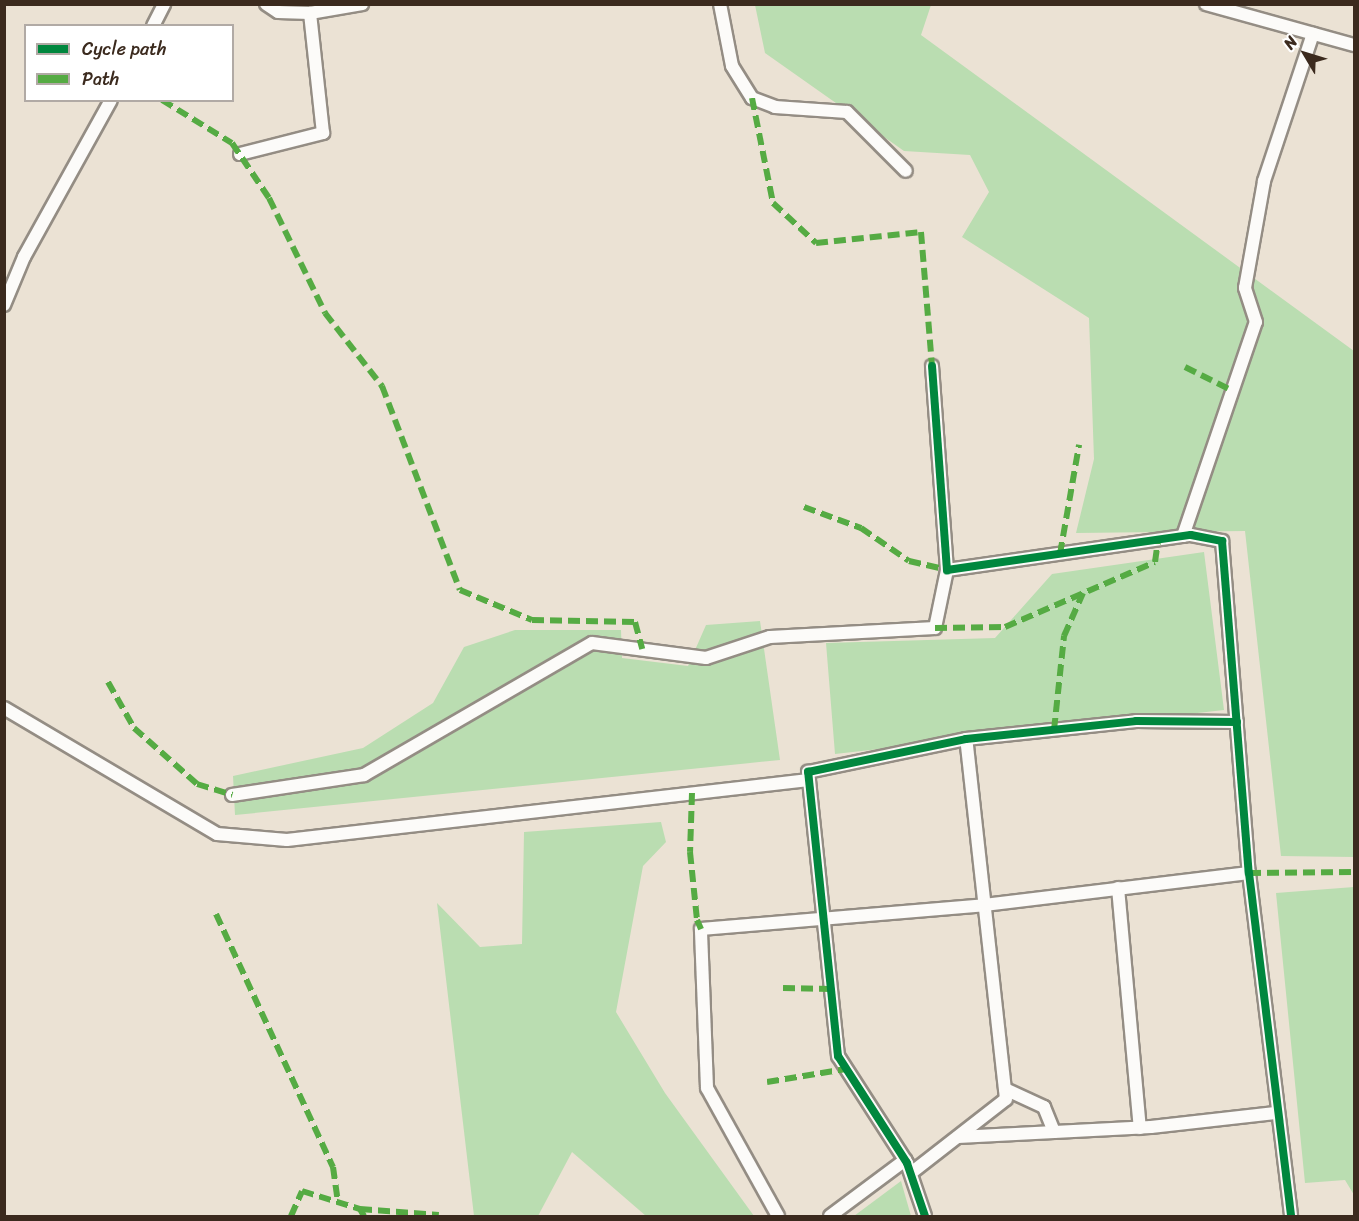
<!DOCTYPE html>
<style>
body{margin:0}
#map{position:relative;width:1359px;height:1221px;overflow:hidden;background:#ebe2d4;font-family:Sriracha,sans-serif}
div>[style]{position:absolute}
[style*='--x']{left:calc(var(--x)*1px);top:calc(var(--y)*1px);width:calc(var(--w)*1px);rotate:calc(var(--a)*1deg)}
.green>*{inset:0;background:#baddb1}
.roads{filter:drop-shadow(2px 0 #948d84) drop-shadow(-2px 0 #948d84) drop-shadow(0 2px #948d84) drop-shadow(0 -2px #948d84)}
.minor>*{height:12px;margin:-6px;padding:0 6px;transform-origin:6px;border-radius:6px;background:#fcfbf9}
.quiet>*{height:6px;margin-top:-3px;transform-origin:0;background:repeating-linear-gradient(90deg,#55ab43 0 12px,transparent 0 18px)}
.cycleway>*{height:8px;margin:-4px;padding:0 4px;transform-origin:4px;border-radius:4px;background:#00873e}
span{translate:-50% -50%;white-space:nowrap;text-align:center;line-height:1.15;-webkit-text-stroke:4.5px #fff;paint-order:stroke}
.frame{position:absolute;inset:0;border:6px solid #3b2a1e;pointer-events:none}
.legend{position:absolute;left:24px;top:24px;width:210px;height:78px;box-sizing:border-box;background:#fff;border:2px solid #b1aaa5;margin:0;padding:8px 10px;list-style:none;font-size:18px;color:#3b2a1e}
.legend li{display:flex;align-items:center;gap:12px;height:30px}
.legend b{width:30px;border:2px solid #b1aaa5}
.north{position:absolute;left:1275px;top:24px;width:60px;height:60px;-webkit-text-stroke:4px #fff;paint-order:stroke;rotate:308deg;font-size:16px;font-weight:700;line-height:24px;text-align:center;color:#3b2a1e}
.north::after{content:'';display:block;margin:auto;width:21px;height:27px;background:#3b2a1e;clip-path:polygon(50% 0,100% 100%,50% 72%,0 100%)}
</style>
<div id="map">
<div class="green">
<i style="clip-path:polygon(755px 5px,931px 5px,921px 35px,1354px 351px,1354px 857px,1281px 856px,1245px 531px,1076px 533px,1094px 459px,1089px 318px,962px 237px,989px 192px,970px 155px,904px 151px,765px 53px)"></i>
<i style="clip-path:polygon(1204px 552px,1224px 710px,835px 754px,826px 643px,995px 638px,1052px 574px)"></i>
<i style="clip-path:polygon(760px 621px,780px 760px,235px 815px,233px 776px,363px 748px,433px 703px,464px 647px,515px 630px,621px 630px,622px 658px,688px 666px,706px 625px)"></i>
<i style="clip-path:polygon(661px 822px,666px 842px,643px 866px,616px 1012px,665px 1093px,754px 1216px,646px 1216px,572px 1152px,538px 1216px,474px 1216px,437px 903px,480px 947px,522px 944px,524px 832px)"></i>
<i style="clip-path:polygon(1354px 887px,1354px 1195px,1345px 1180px,1305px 1183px,1276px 893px)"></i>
<i style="clip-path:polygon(901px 1181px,911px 1216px,854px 1216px)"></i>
</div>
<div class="roads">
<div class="minor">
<i style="--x:266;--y:4;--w:14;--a:34"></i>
<i style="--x:278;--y:12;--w:32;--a:2"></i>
<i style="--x:720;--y:4;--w:63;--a:79"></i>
<i style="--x:732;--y:66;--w:38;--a:58"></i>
<i style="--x:752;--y:98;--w:25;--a:21"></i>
<i style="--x:775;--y:107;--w:72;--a:4"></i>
<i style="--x:847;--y:112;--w:83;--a:45"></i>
<i style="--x:1206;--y:4;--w:154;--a:15.5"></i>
<i style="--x:153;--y:26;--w:25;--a:-63"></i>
<i style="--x:240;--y:154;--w:86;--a:-14.2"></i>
<i style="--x:323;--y:133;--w:121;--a:-96.2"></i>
<i style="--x:310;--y:13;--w:53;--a:-9.8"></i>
<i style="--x:4;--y:305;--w:52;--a:-67.4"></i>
<i style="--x:24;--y:257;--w:179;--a:-61"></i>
<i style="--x:932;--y:366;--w:205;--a:85.8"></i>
<i style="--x:947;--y:570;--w:246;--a:-8.2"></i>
<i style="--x:1191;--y:535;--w:32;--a:11"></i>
<i style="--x:1222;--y:541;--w:333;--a:85.4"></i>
<i style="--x:1249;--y:873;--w:346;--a:83"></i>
<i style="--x:1183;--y:536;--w:226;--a:-71.2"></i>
<i style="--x:1256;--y:322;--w:36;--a:-108"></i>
<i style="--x:1245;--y:288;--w:109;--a:-79.9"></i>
<i style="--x:1264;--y:181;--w:155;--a:-71.6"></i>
<i style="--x:4;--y:708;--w:247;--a:30.6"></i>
<i style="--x:217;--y:834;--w:70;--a:4.9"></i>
<i style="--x:287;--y:840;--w:525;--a:-6.56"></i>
<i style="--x:232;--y:795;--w:134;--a:-8.6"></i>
<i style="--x:364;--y:775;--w:263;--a:-30.1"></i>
<i style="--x:592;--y:643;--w:115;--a:7.5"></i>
<i style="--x:706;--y:658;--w:67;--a:-18.2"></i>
<i style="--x:770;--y:637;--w:165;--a:-3.1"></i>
<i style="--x:935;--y:628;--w:59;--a:-78.3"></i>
<i style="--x:1118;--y:888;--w:241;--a:84.8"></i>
<i style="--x:1005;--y:1089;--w:43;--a:24.8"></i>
<i style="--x:1044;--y:1107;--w:27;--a:68"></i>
<i style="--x:958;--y:1137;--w:193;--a:-3"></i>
<i style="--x:1151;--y:1127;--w:125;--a:-6.4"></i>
<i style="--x:911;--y:1173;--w:120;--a:-37.9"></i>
<i style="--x:1006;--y:1099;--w:362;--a:-96.3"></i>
<i style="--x:778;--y:1216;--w:146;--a:-119"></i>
<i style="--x:707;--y:1088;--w:159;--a:-92.2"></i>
<i style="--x:701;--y:929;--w:284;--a:-4.8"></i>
<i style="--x:984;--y:905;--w:267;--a:-6.9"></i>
<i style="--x:830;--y:1216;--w:94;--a:-36.7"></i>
<i style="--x:925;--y:1216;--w:56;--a:-108.8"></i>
<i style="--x:907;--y:1163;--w:127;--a:-122.8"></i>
<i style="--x:838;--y:1056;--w:286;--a:-96"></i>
<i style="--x:808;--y:772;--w:161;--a:-11.8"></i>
<i style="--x:966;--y:739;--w:171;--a:-6"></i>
<i style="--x:1136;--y:721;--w:101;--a:0.6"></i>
</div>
</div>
<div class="quiet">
<i style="--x:752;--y:98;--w:107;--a:78.7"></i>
<i style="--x:773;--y:203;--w:59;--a:42.9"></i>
<i style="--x:816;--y:243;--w:106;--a:-6"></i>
<i style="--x:921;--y:232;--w:134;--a:85.3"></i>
<i style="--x:162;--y:100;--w:82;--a:31.6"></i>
<i style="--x:232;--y:143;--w:66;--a:56.1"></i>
<i style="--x:269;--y:198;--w:128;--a:64"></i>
<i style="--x:325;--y:313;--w:93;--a:52"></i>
<i style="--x:382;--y:386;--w:218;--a:69.1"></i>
<i style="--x:460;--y:590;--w:78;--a:22.6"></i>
<i style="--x:532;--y:620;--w:103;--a:1.1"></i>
<i style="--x:635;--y:622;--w:28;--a:75"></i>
<i style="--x:1185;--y:367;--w:54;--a:26.6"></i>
<i style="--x:804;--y:507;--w:61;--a:20.2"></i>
<i style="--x:861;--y:528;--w:58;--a:34.5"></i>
<i style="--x:909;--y:561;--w:39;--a:13"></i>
<i style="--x:1060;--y:554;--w:111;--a:-80.1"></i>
<i style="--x:935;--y:628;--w:70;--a:-0.8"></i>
<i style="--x:1005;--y:627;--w:163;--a:-23.4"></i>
<i style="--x:1155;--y:562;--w:22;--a:-82"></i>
<i style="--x:108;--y:682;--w:53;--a:60.5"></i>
<i style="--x:134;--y:728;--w:84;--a:41.6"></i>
<i style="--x:197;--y:784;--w:37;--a:17"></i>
<i style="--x:1054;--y:730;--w:95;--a:-83.9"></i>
<i style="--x:1064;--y:636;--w:47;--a:-66.2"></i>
<i style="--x:692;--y:793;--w:59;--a:91.9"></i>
<i style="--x:690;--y:852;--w:68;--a:84.1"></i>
<i style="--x:697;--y:920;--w:10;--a:66"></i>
<i style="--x:1249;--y:873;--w:105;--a:-0.5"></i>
<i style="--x:216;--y:914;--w:279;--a:65.2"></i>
<i style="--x:333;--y:1167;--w:35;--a:82"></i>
<i style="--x:783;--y:988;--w:48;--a:1.2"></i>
<i style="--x:767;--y:1082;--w:80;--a:-9.3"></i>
<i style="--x:291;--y:1216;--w:27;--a:-66"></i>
<i style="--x:302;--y:1191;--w:61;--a:17.2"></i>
<i style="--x:364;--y:1216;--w:8;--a:-120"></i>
<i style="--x:360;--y:1209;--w:79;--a:4.3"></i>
</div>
<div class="cycleway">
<i style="--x:932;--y:366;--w:205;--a:85.8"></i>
<i style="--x:947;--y:570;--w:246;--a:-8.2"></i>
<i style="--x:1191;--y:535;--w:32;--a:11"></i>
<i style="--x:1222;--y:541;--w:333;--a:85.4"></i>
<i style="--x:1249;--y:873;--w:346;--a:83"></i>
<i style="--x:925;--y:1216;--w:56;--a:-108.8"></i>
<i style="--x:907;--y:1163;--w:127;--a:-122.8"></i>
<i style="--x:838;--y:1056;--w:286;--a:-96"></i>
<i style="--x:808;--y:772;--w:161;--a:-11.8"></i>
<i style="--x:966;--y:739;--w:171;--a:-6"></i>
<i style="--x:1136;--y:721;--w:101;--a:0.6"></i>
</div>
<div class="frame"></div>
<ul class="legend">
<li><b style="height:8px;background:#00873e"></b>Cycle path</li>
<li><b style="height:8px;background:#55ab43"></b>Path</li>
</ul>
<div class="north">N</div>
</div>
